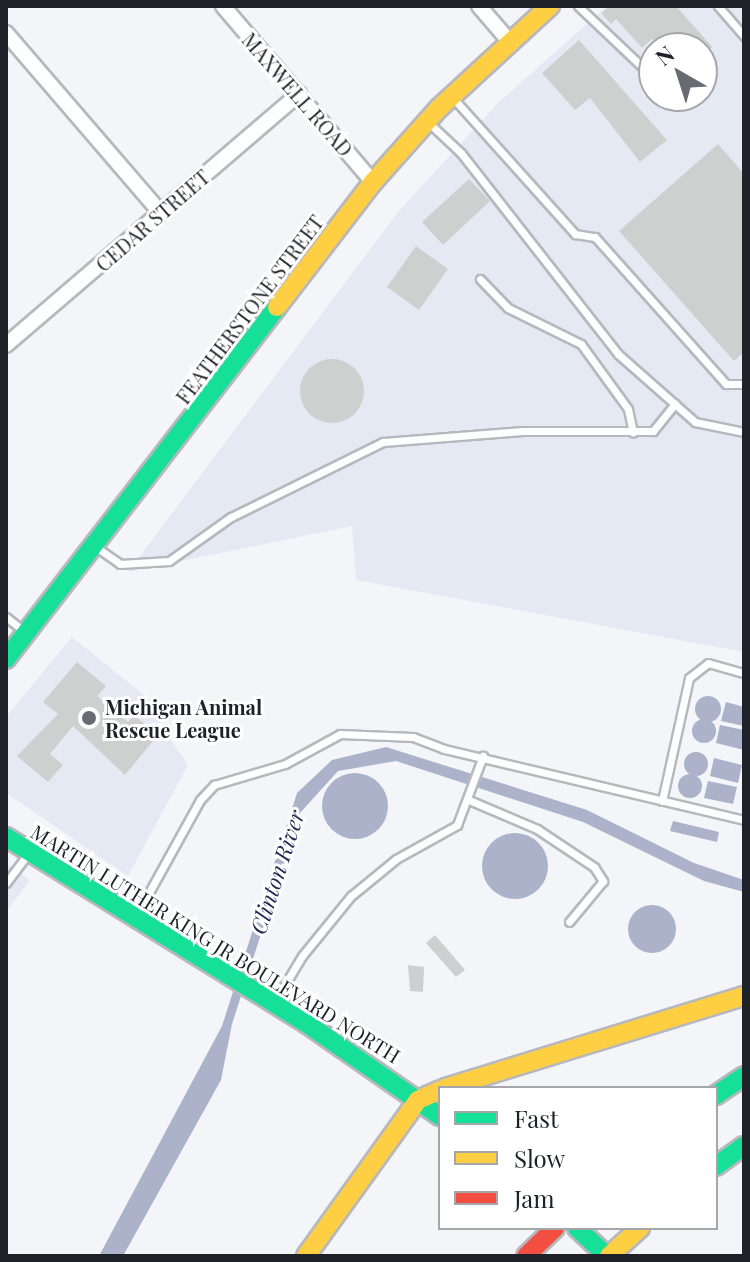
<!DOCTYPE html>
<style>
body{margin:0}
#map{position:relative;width:750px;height:1262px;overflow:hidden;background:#f4f5f9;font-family:"Playfair Display",serif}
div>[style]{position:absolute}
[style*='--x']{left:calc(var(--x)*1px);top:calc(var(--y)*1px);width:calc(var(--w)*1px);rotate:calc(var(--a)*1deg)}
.built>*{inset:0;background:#e5e9f3}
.water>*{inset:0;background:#abb2ca}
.round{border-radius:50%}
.building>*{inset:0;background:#ced0cf}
.roads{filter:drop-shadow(2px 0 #b7b8be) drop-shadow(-2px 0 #b7b8be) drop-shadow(0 2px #b7b8be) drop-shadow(0 -2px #b7b8be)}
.lane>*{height:7px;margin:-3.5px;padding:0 3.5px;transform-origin:3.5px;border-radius:3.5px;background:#fdfefe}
.street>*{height:14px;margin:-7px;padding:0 7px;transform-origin:7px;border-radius:7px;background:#fdfefe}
.fast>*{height:18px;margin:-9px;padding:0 9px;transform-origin:9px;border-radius:9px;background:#16e098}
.slow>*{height:18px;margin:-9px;padding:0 9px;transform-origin:9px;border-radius:9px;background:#ffcf43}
.jam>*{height:18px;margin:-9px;padding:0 9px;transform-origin:9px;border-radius:9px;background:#f24e42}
.dots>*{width:22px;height:22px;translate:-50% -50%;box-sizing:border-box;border:4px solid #fff;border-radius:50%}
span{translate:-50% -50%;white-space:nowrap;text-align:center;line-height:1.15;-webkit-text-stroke:6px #fff;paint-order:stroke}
.street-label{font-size:20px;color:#1f2129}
.poi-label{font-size:20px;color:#1f2129;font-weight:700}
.left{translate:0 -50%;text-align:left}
.water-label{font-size:22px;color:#212a56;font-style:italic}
.frame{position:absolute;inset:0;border:8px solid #1f2129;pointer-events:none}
.legend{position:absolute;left:438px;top:1086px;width:280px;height:144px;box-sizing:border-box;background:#fff;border:2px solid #a5a6a9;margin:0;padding:10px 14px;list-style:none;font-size:24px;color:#1f2129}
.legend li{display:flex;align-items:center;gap:16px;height:40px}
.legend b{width:40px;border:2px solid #a5a6a9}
.north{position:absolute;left:638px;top:32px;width:80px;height:80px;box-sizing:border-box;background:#fff;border:2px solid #a5a6a9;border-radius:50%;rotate:321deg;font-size:22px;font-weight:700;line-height:32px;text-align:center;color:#1f2129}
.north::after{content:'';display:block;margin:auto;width:28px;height:36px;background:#6a6b72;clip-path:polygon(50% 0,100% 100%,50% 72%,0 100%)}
</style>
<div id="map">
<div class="built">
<i style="clip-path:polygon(evenodd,607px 6px,744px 6px,744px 652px,356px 580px,352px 526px,128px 572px,399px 211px,498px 103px,607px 6px,654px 48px,702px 48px,702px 96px,654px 96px,654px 48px)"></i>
<i style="clip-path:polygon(72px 637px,160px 708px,162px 727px,188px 765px,128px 876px,6px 793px,6px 717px)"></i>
<i style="clip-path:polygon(6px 863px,30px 880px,6px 912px)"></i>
</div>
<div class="water">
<i class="round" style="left:695px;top:696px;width:26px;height:26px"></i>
<i style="clip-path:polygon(726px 702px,744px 707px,744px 726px,721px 721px)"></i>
<i class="round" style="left:692px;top:719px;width:24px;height:24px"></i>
<i style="clip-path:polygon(720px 725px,744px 730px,744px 750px,716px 743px)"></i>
<i style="clip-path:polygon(386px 747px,587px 810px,694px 863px,744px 880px,744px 892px,704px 881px,583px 822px,396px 761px,338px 771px,300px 813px,232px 1024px,221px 1080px,123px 1256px,99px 1256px,222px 1026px,297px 793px,332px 760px)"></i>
<i class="round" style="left:684px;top:752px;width:24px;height:24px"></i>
<i style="clip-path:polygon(714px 758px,742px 765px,738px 783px,710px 776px)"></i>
<i class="round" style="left:322px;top:773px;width:66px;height:66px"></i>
<i class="round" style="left:678px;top:774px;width:24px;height:24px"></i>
<i style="clip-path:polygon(708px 781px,737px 787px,733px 804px,704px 798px)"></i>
<i style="clip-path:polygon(673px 821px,719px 832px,717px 842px,670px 831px)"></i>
<i class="round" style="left:482px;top:833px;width:66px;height:66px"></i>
<i class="round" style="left:628px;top:905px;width:48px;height:48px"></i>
</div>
<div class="building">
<i style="clip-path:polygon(610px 6px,676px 6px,713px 48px,660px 48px,652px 39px,642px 48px,616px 19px,611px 24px,601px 13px)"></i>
<i style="clip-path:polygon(579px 40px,667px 140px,640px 162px,590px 98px,575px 110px,542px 73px)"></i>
<i style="clip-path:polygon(718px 144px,744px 174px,744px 352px,734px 361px,619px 231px)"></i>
<i style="clip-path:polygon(469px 179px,490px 201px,443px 245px,422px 222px)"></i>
<i style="clip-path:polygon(416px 246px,448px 269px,419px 310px,387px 287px)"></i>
<i class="round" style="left:300px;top:359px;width:64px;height:64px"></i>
<i style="clip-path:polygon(77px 662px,106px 686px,97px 696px,128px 722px,134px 715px,158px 735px,125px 775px,73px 726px,50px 754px,63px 765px,48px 782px,17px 756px,58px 714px,43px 702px)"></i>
<i style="clip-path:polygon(435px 935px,465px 970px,456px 977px,426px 943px)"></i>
<i style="clip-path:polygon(408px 965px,424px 967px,423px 992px,410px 991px)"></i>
</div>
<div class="roads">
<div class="lane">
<i style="--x:578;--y:6;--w:105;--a:43.5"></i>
<i style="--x:718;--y:6;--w:40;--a:49"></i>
<i style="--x:453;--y:98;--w:183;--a:48.1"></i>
<i style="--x:575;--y:234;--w:20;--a:9"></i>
<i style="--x:595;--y:237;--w:197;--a:48.3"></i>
<i style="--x:726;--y:384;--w:18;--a:0"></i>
<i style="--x:429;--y:123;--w:44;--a:43.2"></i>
<i style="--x:461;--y:153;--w:255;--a:52"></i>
<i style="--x:618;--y:354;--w:103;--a:41.4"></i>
<i style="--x:695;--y:422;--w:50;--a:11.5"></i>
<i style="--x:480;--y:279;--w:40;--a:46"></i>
<i style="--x:508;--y:308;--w:81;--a:26.3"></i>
<i style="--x:581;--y:344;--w:80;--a:54.1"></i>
<i style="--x:628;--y:409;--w:24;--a:78"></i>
<i style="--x:96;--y:547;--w:29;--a:35"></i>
<i style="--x:120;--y:564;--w:49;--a:-3.5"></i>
<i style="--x:169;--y:561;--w:76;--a:-35.4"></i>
<i style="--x:231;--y:517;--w:169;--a:-26.3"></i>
<i style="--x:383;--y:442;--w:140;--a:-4.5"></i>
<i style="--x:523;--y:431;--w:130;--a:0"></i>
<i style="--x:653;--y:431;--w:35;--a:-51"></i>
<i style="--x:6;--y:617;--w:24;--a:38"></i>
<i style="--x:469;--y:800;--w:74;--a:23.1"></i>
<i style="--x:537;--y:829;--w:69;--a:33.7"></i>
<i style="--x:594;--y:867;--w:17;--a:57"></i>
<i style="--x:603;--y:881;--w:53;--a:129.7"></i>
<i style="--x:662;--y:801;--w:126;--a:-77.6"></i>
<i style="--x:689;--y:678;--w:24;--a:-38"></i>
<i style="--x:708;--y:663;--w:37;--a:16"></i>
<i style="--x:6;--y:883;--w:38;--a:-53"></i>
<i style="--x:136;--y:916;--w:132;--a:-61.1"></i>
<i style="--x:200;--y:800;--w:21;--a:-47"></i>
<i style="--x:214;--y:785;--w:74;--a:-16.5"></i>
<i style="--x:285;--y:764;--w:63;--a:-28.6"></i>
<i style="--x:340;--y:734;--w:73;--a:2.4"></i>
<i style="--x:413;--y:737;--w:33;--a:21"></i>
<i style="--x:444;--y:749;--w:308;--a:13.3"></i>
<i style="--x:275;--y:1001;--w:52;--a:-59"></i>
<i style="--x:302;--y:956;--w:77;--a:-50.8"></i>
<i style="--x:351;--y:896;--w:58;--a:-39.4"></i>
<i style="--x:396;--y:859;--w:70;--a:-29.1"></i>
<i style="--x:457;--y:825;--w:74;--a:-69.4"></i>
</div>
<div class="street">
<i style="--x:223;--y:6;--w:231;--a:49.6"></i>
<i style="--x:479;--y:6;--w:48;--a:49.3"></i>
<i style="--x:6;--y:33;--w:238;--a:49.3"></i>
<i style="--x:6;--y:345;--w:386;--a:-40.6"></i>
</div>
<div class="fast">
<i style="--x:6;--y:659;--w:444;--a:-52.4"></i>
<i style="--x:6;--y:837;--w:353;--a:31.8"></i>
<i style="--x:306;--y:1023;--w:163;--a:34.8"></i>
<i style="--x:716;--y:1095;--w:34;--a:-34"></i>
<i style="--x:716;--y:1166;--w:34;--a:-36"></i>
<i style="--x:577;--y:1228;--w:41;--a:43"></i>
</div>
<div class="slow">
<i style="--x:277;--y:307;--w:158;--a:-52.5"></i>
<i style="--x:373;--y:182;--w:99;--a:-48.3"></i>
<i style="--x:439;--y:108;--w:151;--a:-42.6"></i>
<i style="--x:445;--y:1088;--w:313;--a:-17.1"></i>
<i style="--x:306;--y:1256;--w:192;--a:-54.3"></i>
<i style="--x:418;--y:1100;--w:24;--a:-24"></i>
<i style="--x:609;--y:1256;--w:42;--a:-42.1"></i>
</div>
<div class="jam">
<i style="--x:526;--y:1256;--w:40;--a:-44"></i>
</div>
</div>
<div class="dots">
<i style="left:89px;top:718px;background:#6a6b72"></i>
</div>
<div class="street-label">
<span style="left:298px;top:94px;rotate:49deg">MAXWELL ROAD</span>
<span style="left:152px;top:220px;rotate:-41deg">CEDAR STREET</span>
<span style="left:249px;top:309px;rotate:-53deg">FEATHERSTONE STREET</span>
<span style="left:216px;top:943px;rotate:32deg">MARTIN LUTHER KING JR BOULEVARD NORTH</span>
</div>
<div class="poi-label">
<span class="left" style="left:105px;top:718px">Michigan Animal<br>Rescue League</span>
</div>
<div class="water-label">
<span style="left:277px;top:872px;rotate:-72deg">Clinton River</span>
</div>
<div class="frame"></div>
<ul class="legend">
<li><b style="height:10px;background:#16e098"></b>Fast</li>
<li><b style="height:10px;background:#ffcf43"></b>Slow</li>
<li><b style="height:10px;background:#f24e42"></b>Jam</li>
</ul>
<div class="north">N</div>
</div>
